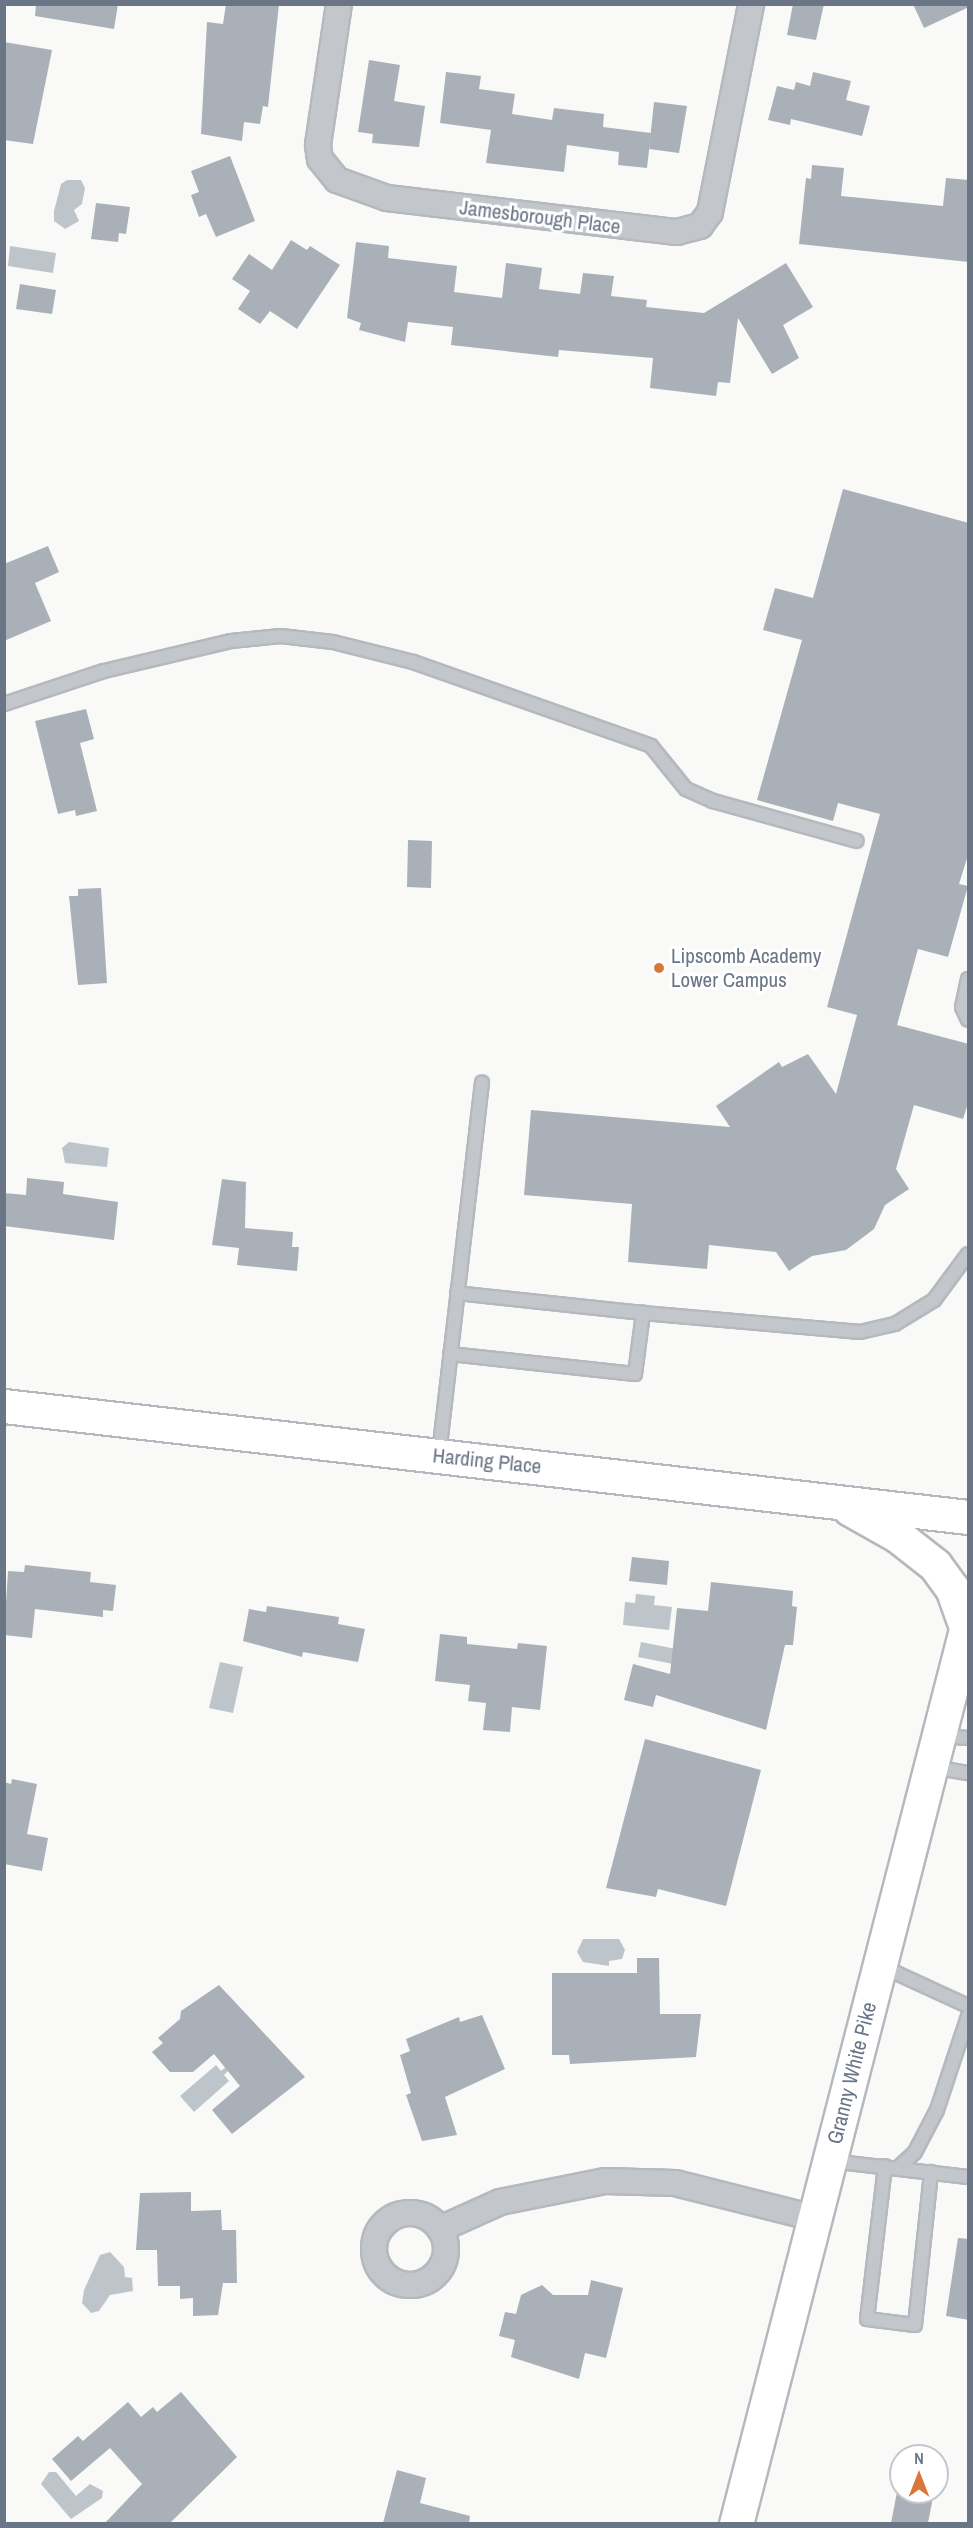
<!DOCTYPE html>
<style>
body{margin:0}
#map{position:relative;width:973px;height:2528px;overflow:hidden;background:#f9f9f7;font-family:"Archivo Narrow",sans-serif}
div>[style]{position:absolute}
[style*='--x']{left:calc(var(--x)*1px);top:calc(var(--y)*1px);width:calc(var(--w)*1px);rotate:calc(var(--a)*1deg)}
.water>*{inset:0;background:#bdc5cb}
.building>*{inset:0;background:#aab0b7}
.roads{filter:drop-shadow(2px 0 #b5b9bf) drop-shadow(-2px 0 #b5b9bf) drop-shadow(0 2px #b5b9bf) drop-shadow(0 -2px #b5b9bf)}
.service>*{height:12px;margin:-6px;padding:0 6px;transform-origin:6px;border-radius:6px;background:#c3c6ca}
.minor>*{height:24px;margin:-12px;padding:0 12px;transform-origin:12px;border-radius:12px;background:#c3c6ca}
.minor>.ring{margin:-12px;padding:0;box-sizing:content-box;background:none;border:24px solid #c3c6ca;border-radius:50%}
.secondary>*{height:33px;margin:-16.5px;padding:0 16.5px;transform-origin:16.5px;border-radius:16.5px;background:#fff}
.dots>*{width:16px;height:16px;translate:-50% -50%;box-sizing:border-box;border:3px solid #fff;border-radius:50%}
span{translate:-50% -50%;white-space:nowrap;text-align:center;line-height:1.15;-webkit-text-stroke:6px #fff;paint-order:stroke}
.street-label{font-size:21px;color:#6a7586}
.poi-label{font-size:21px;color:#6a7586}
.left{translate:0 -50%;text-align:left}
.frame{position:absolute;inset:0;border:6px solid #6a7586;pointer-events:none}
.north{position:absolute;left:889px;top:2444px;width:60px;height:60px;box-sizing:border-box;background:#fff;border:2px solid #c3c8cf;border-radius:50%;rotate:0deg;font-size:16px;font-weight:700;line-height:24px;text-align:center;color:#6a7586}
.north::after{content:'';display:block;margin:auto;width:21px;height:27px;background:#d97738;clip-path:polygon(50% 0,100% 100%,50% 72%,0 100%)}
</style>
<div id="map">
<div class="water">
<i style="clip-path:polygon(67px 180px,81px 180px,85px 188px,82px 204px,74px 210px,79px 221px,65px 229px,54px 221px,54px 211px,61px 184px)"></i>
<i style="clip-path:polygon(10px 246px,56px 253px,53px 273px,8px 266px)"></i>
<i style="clip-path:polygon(69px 1142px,109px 1148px,107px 1167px,65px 1163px,62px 1148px)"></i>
<i style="clip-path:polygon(636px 1594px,655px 1596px,654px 1605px,672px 1607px,669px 1630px,623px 1625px,625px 1602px,635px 1603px)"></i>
<i style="clip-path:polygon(641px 1642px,676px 1649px,673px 1664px,638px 1657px)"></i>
<i style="clip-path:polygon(220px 1662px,243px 1667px,233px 1713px,209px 1708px)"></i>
<i style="clip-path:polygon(583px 1939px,619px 1939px,625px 1950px,622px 1959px,609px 1961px,609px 1966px,583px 1962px,577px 1952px)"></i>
<i style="clip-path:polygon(216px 2065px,221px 2071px,227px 2066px,229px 2070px,224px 2075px,229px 2081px,194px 2112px,180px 2096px)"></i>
<i style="clip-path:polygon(110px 2252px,124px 2267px,125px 2277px,132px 2278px,133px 2291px,110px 2295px,99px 2311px,91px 2313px,82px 2303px,84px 2290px,100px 2255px)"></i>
<i style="clip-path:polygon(49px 2472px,56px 2472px,76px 2496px,90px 2484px,103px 2491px,102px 2498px,71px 2519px,41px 2484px)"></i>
</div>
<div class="building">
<i style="clip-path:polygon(36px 4px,118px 4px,114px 29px,35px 16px)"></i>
<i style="clip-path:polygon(226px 4px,279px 4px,268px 107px,263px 106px,260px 124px,244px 122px,242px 141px,201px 134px,207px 22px,223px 24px)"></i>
<i style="clip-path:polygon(793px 4px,824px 4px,816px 40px,787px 35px)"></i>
<i style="clip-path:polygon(913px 4px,969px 4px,969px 7px,924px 28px)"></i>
<i style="clip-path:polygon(4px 42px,52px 50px,33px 144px,4px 140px)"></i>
<i style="clip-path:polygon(369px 60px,400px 65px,394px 101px,425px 106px,419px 147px,372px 143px,373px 134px,358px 132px)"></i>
<i style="clip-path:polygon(446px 72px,481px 76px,479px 89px,515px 94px,512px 114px,552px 120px,554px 108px,604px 114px,603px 127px,651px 133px,647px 168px,618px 165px,619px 152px,567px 145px,564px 172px,486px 163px,491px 130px,440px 123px)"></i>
<i style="clip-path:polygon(813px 72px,851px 81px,846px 100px,870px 106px,862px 136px,791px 119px,790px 125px,768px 120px,777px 86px,794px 90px,796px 82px,810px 86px)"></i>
<i style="clip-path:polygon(654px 102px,687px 106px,679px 153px,649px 149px)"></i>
<i style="clip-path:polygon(230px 156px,255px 221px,216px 237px,206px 214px,199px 217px,191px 195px,199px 192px,191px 171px)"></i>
<i style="clip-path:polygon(812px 165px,844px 168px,841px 196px,943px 206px,946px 178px,969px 180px,969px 262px,799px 244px,806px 178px,811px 179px)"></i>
<i style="clip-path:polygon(96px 203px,130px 207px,126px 234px,119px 233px,118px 242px,91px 239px)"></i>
<i style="clip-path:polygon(291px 240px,307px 250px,310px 246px,340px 265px,297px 329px,270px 311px,260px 324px,238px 309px,250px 291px,232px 279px,249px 254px,272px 270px)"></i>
<i style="clip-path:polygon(356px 242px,389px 246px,388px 258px,457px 266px,454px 292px,502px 298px,506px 263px,542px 268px,539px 289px,580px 294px,583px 273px,614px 276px,611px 296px,647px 300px,646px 307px,704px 313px,786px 263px,813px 307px,783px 325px,799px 358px,772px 374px,738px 318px,730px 383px,718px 382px,716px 396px,650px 388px,653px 358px,559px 350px,558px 357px,451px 345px,453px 327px,408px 322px,405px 342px,359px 330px,361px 323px,347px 318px)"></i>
<i style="clip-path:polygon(20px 284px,56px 290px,52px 314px,16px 309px)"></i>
<i style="clip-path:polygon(843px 489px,969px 523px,969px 852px,959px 884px,968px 886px,948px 957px,918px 949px,897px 1025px,969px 1044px,969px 1100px,963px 1119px,914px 1105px,896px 1169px,909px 1189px,885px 1205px,874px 1229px,846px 1250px,812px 1256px,789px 1271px,776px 1252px,709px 1245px,707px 1269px,628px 1262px,632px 1204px,524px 1195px,531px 1110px,730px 1127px,716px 1106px,779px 1062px,782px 1067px,808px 1054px,836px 1094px,857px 1015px,827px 1007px,880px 814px,838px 803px,833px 821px,757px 800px,802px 640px,763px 630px,775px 588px,813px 598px)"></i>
<i style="clip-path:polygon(48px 546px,59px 572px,35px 583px,51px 621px,4px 641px,4px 564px)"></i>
<i style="clip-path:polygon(86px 709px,94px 739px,80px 743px,97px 811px,76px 816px,75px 810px,58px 814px,35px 721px)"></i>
<i style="clip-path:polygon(408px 840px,432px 841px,431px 888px,407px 887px)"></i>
<i style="clip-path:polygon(101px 888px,107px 983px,78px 985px,69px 896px,78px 896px,78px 889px)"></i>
<i style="clip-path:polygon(27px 1178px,64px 1182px,63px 1194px,118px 1202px,114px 1240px,4px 1226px,4px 1193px,26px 1195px)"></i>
<i style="clip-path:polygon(222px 1179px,246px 1182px,245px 1228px,293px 1232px,292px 1247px,299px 1247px,297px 1271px,237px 1265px,239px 1248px,212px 1245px)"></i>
<i style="clip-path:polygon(632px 1557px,669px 1561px,667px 1585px,629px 1581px)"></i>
<i style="clip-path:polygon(25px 1565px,91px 1572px,90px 1582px,116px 1585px,113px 1611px,103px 1610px,103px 1617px,35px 1609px,32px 1638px,4px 1635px,8px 1571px,24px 1572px)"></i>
<i style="clip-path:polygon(711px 1582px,793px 1591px,792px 1606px,797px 1607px,793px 1645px,785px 1645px,766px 1730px,656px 1695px,653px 1707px,624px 1700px,633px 1664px,670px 1674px,677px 1608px,708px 1611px)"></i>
<i style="clip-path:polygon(267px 1606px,339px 1617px,338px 1624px,365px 1629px,358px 1662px,303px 1652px,302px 1657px,243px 1641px,249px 1609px,266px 1612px)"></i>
<i style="clip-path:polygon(440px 1634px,467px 1637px,467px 1644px,517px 1649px,518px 1643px,547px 1646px,540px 1710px,512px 1707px,510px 1732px,483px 1730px,486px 1703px,468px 1701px,470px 1685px,435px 1681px)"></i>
<i style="clip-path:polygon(645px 1739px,761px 1770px,726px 1906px,658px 1889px,656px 1897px,606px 1888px)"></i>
<i style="clip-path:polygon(12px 1779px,37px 1784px,27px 1834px,48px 1838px,42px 1871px,4px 1864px,4px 1782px,11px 1784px)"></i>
<i style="clip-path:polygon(637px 1958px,659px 1958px,660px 2014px,701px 2014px,696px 2057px,570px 2064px,569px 2055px,552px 2055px,552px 1973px,637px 1973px)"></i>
<i style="clip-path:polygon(219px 1985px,305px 2077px,232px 2134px,212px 2110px,240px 2086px,214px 2054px,193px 2072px,170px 2072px,152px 2052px,163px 2043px,158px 2038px,180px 2019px,181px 2011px)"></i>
<i style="clip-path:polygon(482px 2015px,505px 2069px,445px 2097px,457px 2135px,422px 2141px,406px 2095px,411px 2093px,400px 2055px,410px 2051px,406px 2039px,459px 2017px,460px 2022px)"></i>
<i style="clip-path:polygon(191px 2192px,191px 2211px,221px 2210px,222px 2230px,236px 2230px,237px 2283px,223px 2283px,218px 2315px,193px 2316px,193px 2298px,180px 2299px,180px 2286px,158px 2286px,157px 2250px,136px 2250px,140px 2193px)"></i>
<i style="clip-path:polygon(958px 2238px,969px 2239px,969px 2320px,946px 2316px)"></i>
<i style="clip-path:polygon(591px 2280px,623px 2288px,606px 2358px,585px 2353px,579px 2379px,511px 2357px,515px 2340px,499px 2336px,505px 2312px,516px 2314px,521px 2295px,542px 2285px,553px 2295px,588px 2295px)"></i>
<i style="clip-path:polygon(181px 2392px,237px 2457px,170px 2523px,105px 2523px,142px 2484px,110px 2448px,71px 2481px,52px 2459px,78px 2436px,83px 2441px,128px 2402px,141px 2417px,153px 2407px,157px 2412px)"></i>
<i style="clip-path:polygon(397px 2470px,426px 2478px,420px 2503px,470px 2516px,469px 2523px,383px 2523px)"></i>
<i style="clip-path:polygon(897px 2492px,934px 2492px,928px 2523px,891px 2523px)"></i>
</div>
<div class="roads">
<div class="service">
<i style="--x:4;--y:704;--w:105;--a:-18.3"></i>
<i style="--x:104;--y:671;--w:130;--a:-13.3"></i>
<i style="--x:231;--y:641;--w:50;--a:-5.7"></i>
<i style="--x:281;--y:636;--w:52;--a:6.6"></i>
<i style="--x:333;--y:642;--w:82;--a:14"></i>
<i style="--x:413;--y:662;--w:252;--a:19.4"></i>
<i style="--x:651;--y:746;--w:55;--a:50.9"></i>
<i style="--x:686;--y:789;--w:30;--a:24"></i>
<i style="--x:713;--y:801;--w:149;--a:15.5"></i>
<i style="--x:968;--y:979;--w:29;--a:102"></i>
<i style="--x:962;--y:1007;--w:14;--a:65"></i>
<i style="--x:643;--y:1313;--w:218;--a:5"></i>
<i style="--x:860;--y:1332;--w:36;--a:-13"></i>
<i style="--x:895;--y:1324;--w:46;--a:-31.6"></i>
<i style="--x:934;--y:1300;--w:57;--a:-53.5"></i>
<i style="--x:450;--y:1354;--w:186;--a:6.2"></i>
<i style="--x:635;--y:1374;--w:62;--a:-82.5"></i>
<i style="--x:643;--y:1313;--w:187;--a:-173.9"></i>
<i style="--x:439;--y:1454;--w:374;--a:-83.4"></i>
<i style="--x:940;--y:1736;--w:28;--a:4"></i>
<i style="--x:933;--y:1767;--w:36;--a:10"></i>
<i style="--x:881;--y:1966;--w:96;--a:24.7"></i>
<i style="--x:830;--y:2161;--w:139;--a:6.6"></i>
<i style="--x:885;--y:2166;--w:154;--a:96.7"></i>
<i style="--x:867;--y:2319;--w:48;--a:7.1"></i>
<i style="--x:915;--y:2325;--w:154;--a:-84"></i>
<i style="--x:898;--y:2168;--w:23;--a:-43"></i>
<i style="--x:915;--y:2152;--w:47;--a:-62.4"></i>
<i style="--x:937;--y:2110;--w:99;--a:-71.7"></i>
</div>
<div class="minor">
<i style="--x:339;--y:4;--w:143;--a:98.5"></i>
<i style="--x:318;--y:145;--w:14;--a:82"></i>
<i style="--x:320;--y:159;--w:27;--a:51"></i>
<i style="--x:337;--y:180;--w:53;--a:19.8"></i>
<i style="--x:387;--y:198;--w:292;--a:6.7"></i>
<i style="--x:677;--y:232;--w:24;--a:-15"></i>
<i style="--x:700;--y:226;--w:17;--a:-54"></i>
<i style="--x:710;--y:212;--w:212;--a:-78.8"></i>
<i class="ring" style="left:374px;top:2213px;width:48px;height:48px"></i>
<i style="--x:440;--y:2229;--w:66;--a:-24.2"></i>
<i style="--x:500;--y:2202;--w:107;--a:-11.3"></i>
<i style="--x:605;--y:2181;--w:70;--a:1.6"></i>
<i style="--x:675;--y:2183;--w:143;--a:14.1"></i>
</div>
<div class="secondary">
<i style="--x:4;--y:1406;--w:970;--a:6.57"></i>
<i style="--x:850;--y:1509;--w:55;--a:29.4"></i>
<i style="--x:898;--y:1536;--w:47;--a:38.1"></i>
<i style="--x:935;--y:1565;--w:29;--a:54"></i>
<i style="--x:952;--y:1588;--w:45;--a:70.3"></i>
<i style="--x:736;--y:2524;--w:931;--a:-75.58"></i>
</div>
</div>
<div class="dots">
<i style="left:659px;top:968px;background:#d97738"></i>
</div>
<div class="street-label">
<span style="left:540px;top:217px;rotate:7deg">Jamesborough Place</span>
<span style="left:487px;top:1461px;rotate:6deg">Harding Place</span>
<span style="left:852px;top:2073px;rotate:-76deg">Granny White Pike</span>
</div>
<div class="poi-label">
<span class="left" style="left:671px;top:968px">Lipscomb Academy<br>Lower Campus</span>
</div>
<div class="frame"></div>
<div class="north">N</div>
</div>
